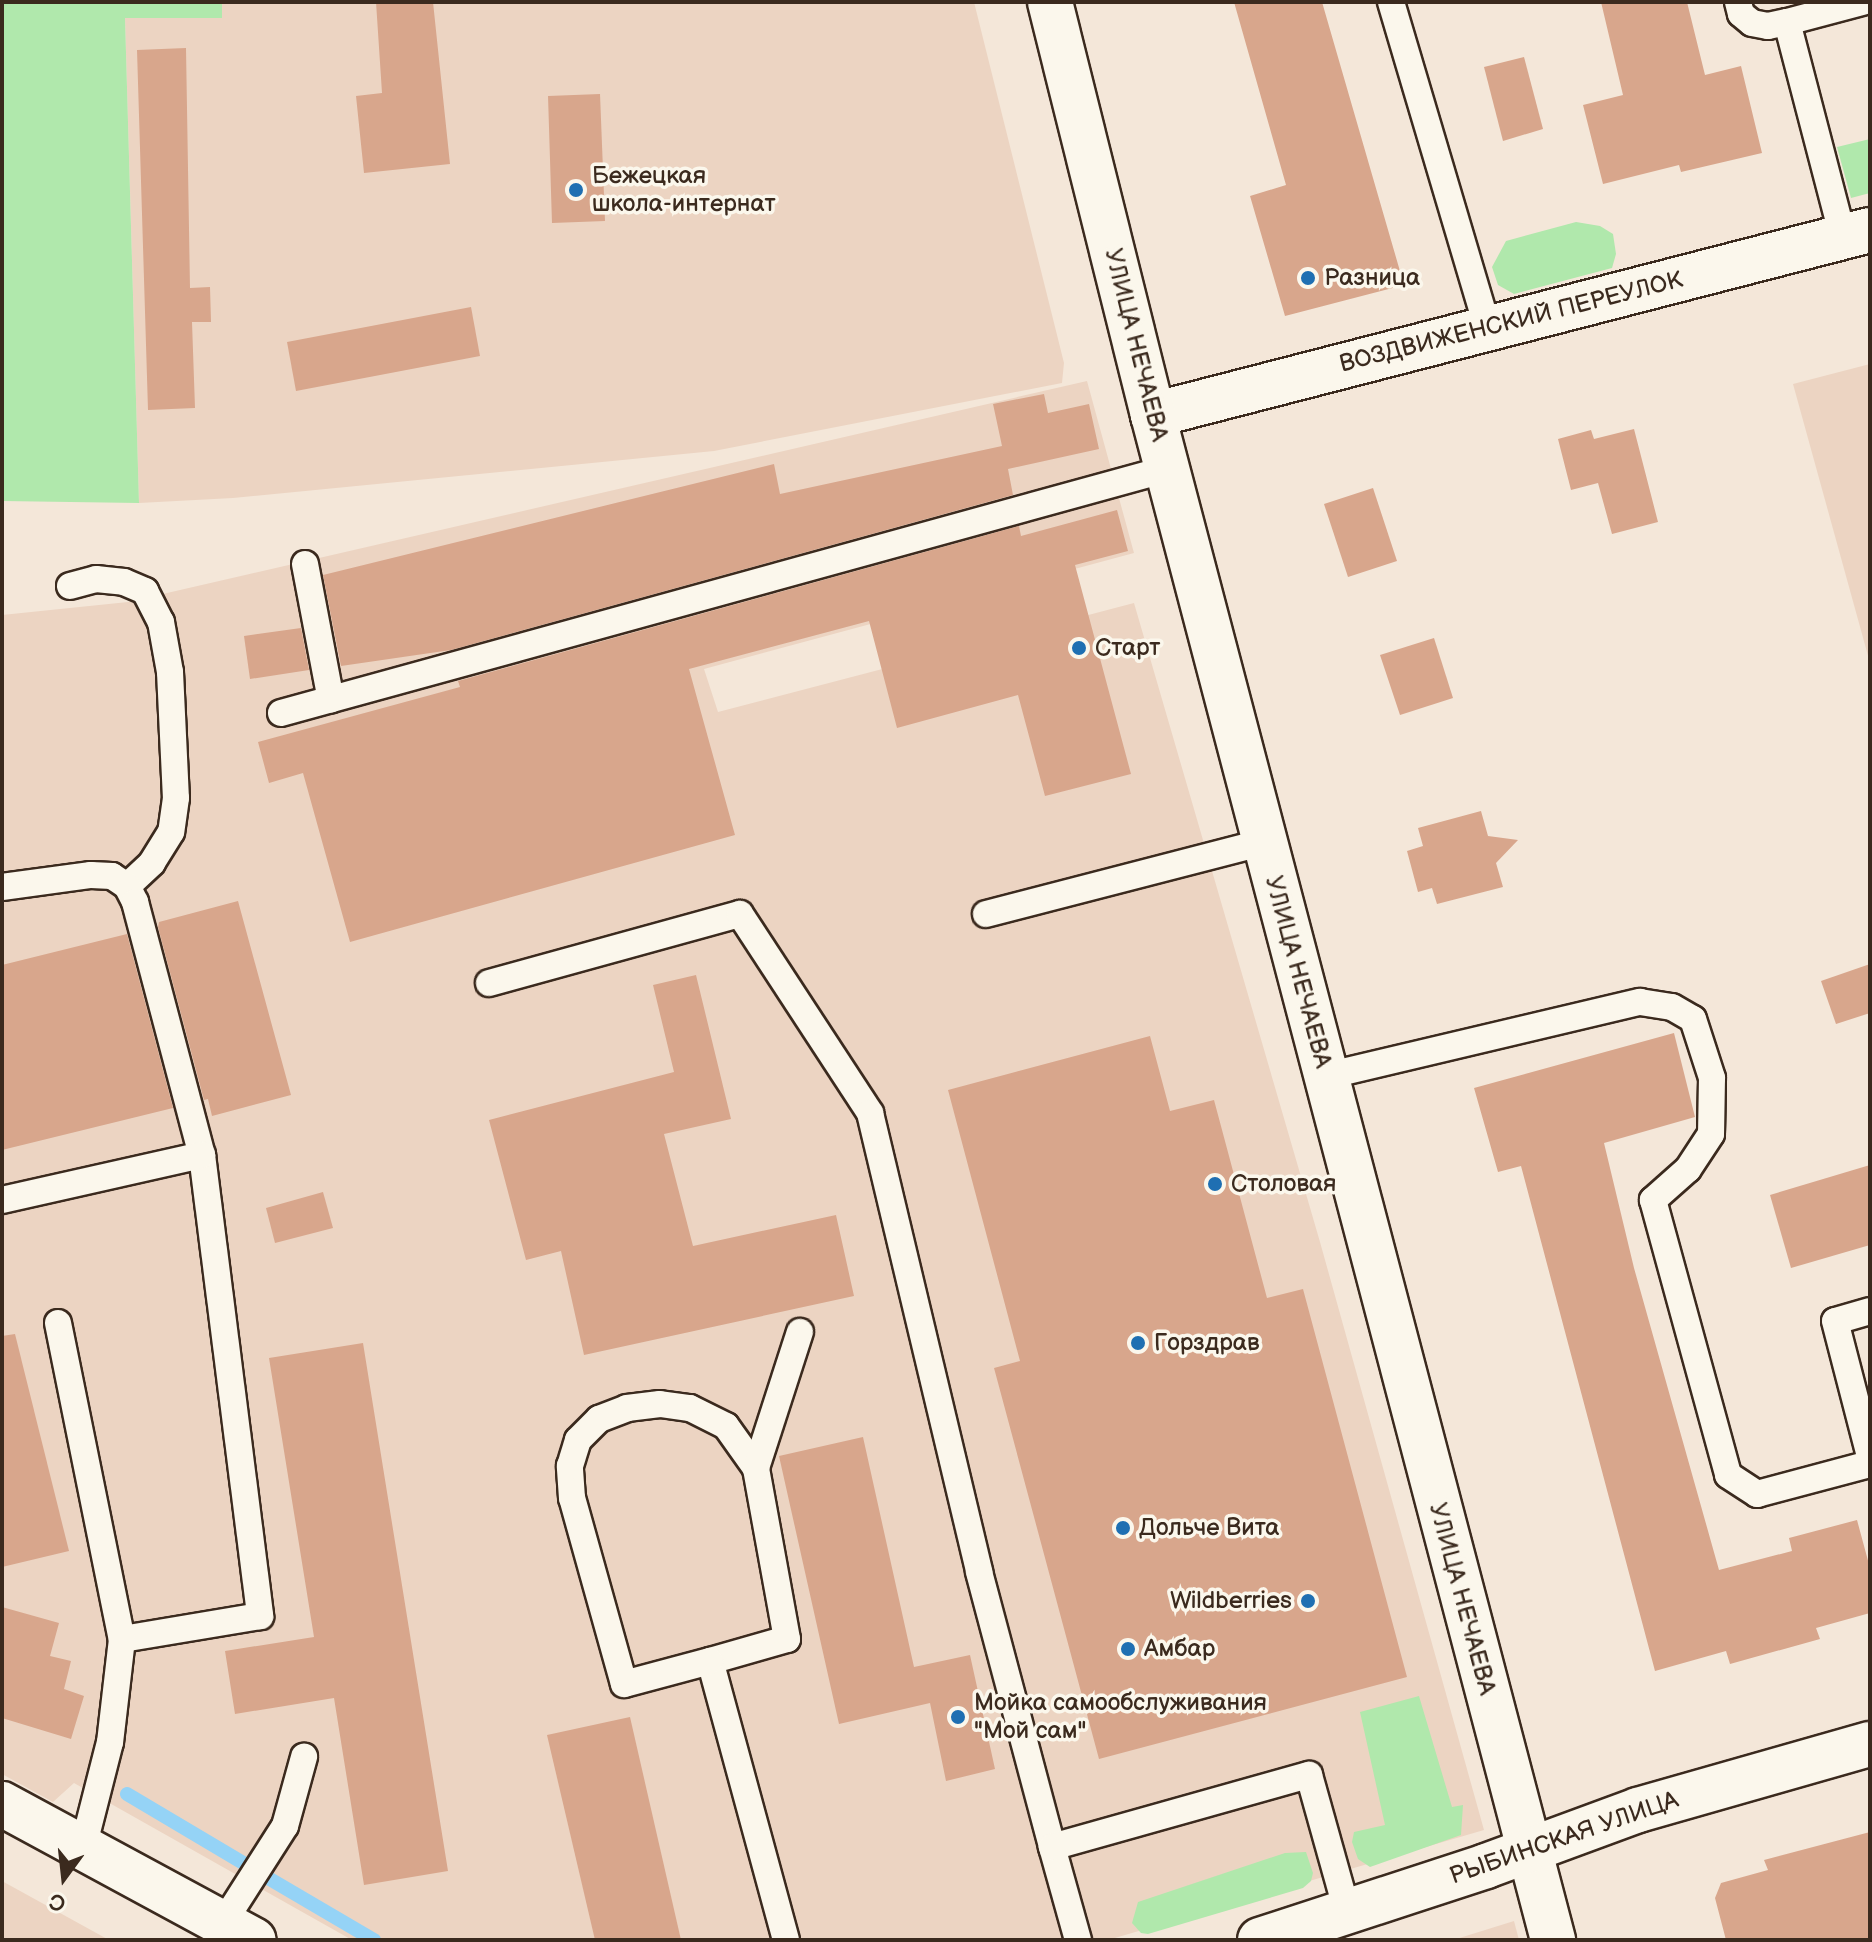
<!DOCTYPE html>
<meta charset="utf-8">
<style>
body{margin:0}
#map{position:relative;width:1872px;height:1942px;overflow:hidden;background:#f4e7d9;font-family:"Balsamiq Sans",sans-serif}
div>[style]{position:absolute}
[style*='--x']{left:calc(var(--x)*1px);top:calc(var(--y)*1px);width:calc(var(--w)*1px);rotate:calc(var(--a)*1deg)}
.built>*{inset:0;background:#ecd4c2}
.green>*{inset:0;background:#b0e8ac}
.stream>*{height:14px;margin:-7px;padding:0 7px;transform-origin:7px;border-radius:7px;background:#95d3f6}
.building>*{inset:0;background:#d8a68c}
.roads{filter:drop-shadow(2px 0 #3b2a1e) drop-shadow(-2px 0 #3b2a1e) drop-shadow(0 2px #3b2a1e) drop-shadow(0 -2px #3b2a1e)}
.lane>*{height:26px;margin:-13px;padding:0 13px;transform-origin:13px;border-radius:13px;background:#fbf7ec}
.street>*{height:44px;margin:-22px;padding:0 22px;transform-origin:22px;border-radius:22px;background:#fbf7ec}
.secondary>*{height:44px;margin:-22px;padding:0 22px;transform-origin:22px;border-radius:22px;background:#fbf7ec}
.dots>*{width:22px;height:22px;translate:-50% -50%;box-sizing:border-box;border:4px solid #fbf7ec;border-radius:50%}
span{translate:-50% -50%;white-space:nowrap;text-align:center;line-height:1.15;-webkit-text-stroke:7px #fbf7ec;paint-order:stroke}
.poi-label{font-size:24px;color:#3b2a1e}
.left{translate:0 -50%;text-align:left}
.right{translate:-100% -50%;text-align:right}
.street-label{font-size:24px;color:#3b2a1e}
.frame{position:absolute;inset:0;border:4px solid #3b2a1e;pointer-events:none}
.north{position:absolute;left:24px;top:1838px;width:80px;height:80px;-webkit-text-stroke:6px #fbf7ec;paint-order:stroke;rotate:195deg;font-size:22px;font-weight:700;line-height:32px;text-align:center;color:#3b2a1e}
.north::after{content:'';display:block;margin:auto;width:28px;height:36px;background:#3b2a1e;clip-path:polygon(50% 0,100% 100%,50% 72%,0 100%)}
</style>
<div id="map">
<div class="built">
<i style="clip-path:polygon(222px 2px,974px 2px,1064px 363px,1062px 383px,714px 451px,233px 498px,139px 503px,125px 17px,222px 18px)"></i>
<i style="clip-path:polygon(1870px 364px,1870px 663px,1793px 384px)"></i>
<i style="clip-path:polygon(1087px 381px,1134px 553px,704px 669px,718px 712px,1134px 603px,1320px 1242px,1484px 1830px,1108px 1940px,352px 1940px,74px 1783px,53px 1802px,2px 1774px,2px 615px,128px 602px)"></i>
<i style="clip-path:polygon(2px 1881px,109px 1940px,2px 1940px)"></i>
<i style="clip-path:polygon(1514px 1921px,1519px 1940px,1453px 1940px)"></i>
</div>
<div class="green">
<i style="clip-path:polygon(2px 2px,222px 2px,222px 18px,125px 18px,139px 503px,2px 501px)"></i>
<i style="clip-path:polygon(1870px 139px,1870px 193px,1851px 198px,1837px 147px)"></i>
<i style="clip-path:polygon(1576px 222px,1600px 226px,1613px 234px,1616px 254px,1612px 268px,1514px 294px,1498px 285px,1492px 267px,1506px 241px)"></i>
<i style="clip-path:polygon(1419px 1696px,1452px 1807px,1463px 1805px,1461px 1835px,1370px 1867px,1358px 1859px,1352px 1842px,1354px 1832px,1385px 1825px,1360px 1712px)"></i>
<i style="clip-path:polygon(1306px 1852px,1313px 1873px,1311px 1881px,1303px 1888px,1148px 1934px,1141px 1933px,1132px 1923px,1138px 1902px,1285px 1853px)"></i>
</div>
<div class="stream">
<i style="--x:127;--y:1794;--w:143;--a:30.7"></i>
<i style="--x:263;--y:1875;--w:129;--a:30.4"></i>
</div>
<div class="building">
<i style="clip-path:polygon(376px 2px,433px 2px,450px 164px,364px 173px,356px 96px,382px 93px)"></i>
<i style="clip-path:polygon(1234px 2px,1322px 2px,1404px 285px,1285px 316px,1250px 196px,1286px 185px)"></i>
<i style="clip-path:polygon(1601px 2px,1687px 2px,1705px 75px,1741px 66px,1762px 153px,1681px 172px,1679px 165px,1603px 184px,1583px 105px,1623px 95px)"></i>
<i style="clip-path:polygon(186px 48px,190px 288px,210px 287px,211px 322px,192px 322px,195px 408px,148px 410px,137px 50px)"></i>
<i style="clip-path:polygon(1524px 57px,1543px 129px,1503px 141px,1484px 67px)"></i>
<i style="clip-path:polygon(600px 94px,605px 221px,552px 223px,548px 96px)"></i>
<i style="clip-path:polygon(471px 307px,480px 356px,296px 391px,287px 342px)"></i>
<i style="clip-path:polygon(1044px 394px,1048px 413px,1089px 404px,1099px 449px,1008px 469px,1013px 495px,451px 650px,341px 666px,323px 575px,774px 464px,780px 494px,1002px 446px,993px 404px)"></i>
<i style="clip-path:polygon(1634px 429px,1658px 522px,1612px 534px,1598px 483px,1571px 490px,1558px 439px,1591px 430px,1594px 439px)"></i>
<i style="clip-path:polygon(1373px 488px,1397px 561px,1348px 577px,1324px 504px)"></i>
<i style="clip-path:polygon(1117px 510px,1128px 551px,1075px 565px,1131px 774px,1045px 796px,1018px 695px,897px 728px,869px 621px,689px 669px,735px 835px,350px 942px,303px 773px,269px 783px,258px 742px,460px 687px,458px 681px,1019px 526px,1021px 536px)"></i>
<i style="clip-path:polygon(301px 628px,309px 670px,250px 679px,244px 636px)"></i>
<i style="clip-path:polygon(1434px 638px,1453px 698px,1400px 715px,1380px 655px)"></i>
<i style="clip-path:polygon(1481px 811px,1488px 836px,1518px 840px,1496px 863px,1503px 887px,1437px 904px,1432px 888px,1418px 892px,1407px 851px,1423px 846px,1418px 828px)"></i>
<i style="clip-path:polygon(238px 901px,291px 1095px,212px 1116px,208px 1099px,204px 1100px,158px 927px,159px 922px)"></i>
<i style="clip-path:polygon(127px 934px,173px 1108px,2px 1150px,2px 965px)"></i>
<i style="clip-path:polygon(1870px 964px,1870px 1013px,1836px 1024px,1821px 981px)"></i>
<i style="clip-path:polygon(696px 975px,731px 1119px,664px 1134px,693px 1246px,836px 1215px,854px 1296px,584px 1355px,561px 1251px,526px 1260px,489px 1120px,674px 1072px,653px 985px)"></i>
<i style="clip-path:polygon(1674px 1033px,1695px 1117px,1604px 1143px,1634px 1268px,1719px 1570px,1792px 1551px,1789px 1538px,1857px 1520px,1870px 1568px,1870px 1613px,1816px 1628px,1820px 1639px,1730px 1664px,1726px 1651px,1655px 1671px,1521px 1166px,1498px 1172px,1474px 1088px)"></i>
<i style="clip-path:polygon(1150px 1036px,1170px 1111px,1214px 1100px,1267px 1298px,1303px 1289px,1407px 1677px,1099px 1759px,994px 1368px,1020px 1361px,948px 1090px)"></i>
<i style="clip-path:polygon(1870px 1165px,1870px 1245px,1791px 1268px,1770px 1195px)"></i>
<i style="clip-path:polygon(323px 1192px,333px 1228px,275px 1243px,266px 1208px)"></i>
<i style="clip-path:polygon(15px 1334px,69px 1551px,2px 1567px,2px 1336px)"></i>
<i style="clip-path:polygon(363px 1343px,448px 1871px,364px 1885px,334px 1698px,235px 1714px,225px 1651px,314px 1637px,269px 1358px)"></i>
<i style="clip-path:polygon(863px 1437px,914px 1667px,970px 1655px,995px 1769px,946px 1781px,930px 1703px,839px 1724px,779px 1456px)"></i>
<i style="clip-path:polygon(2px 1607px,59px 1623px,50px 1656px,71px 1661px,64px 1689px,84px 1696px,71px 1739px,2px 1718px)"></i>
<i style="clip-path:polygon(630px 1717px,681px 1940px,595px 1940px,547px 1735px)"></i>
<i style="clip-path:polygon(1870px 1832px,1870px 1940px,1726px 1940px,1715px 1898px,1721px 1883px,1768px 1870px,1764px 1860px)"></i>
</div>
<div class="roads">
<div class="lane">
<i style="--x:1391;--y:2;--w:341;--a:73.5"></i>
<i style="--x:1738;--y:2;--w:12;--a:76"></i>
<i style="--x:1741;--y:14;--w:14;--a:39"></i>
<i style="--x:1752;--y:23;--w:16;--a:11"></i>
<i style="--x:1768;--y:26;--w:19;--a:-12"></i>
<i style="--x:1843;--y:237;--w:222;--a:-104.6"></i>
<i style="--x:1787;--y:22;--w:78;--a:-14.9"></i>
<i style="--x:305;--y:564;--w:138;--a:79.2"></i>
<i style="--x:70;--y:586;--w:27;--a:-15"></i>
<i style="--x:96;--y:579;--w:28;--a:6"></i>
<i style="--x:124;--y:582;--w:23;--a:23"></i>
<i style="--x:145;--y:591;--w:35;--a:63"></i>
<i style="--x:161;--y:622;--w:51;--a:79.8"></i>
<i style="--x:170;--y:672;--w:126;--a:87.3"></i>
<i style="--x:176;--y:798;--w:34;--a:98"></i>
<i style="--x:171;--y:832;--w:36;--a:122"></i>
<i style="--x:152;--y:863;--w:34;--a:137"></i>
<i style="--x:281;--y:713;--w:919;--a:-15.4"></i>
<i style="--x:2;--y:887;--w:90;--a:-7.7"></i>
<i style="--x:91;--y:875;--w:21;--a:3"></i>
<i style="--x:112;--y:876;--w:18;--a:34"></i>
<i style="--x:127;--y:886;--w:18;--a:63"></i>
<i style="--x:135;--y:902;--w:262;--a:75.2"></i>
<i style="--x:202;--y:1155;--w:465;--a:82.8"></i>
<i style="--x:260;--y:1616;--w:140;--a:170.5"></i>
<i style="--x:122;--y:1639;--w:104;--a:96.6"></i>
<i style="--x:110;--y:1742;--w:109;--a:104.3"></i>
<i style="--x:986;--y:914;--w:287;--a:-14.5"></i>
<i style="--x:489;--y:983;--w:260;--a:-15.4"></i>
<i style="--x:740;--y:914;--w:238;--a:56.8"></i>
<i style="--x:870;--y:1113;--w:472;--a:76.6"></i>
<i style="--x:979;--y:1572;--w:285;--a:75.1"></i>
<i style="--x:1326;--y:1076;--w:323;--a:-13.3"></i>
<i style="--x:1640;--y:1002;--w:32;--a:9"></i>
<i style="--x:1672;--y:1007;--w:24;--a:30"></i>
<i style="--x:1693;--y:1019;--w:62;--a:72.1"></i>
<i style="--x:1712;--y:1078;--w:56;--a:91"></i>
<i style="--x:1711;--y:1134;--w:42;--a:123.3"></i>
<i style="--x:1688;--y:1169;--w:47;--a:138.5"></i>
<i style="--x:1653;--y:1200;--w:285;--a:74.7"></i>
<i style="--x:1728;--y:1475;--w:35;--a:33"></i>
<i style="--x:1757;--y:1494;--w:117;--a:-14.9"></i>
<i style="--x:2;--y:1200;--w:205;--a:-12.7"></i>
<i style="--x:1870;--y:1311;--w:36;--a:164"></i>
<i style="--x:1835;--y:1321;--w:139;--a:75.5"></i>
<i style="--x:58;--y:1323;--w:322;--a:78.6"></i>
<i style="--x:710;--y:1661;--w:80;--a:-15.9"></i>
<i style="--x:787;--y:1639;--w:174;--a:-100.3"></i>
<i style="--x:223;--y:1923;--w:115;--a:-57.4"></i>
<i style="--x:285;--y:1826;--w:72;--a:-74.6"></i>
<i style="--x:786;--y:1940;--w:289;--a:-105.2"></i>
<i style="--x:710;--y:1661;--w:89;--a:165"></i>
<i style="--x:624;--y:1684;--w:193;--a:-105.6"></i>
<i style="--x:572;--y:1498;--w:32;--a:-94"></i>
<i style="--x:570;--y:1466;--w:27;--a:-73"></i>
<i style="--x:578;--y:1440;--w:30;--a:-45"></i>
<i style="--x:599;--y:1419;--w:30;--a:-21"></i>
<i style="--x:627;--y:1408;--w:33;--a:-7"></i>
<i style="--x:660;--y:1404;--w:30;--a:8"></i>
<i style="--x:690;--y:1408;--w:40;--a:26.6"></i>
<i style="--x:726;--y:1426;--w:52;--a:54.5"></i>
<i style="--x:756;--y:1468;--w:143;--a:-72.1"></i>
<i style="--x:1078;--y:1940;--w:97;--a:-105.6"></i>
<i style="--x:1052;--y:1847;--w:267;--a:-15.7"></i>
<i style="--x:1309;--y:1775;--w:141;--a:74.4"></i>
</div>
<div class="street">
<i style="--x:1153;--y:415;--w:740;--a:-14.47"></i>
</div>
<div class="secondary">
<i style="--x:1050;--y:2;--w:426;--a:76"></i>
<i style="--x:1153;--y:415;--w:1577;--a:75.3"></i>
<i style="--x:2;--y:1804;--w:286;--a:28.4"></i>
<i style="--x:1260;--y:1940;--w:238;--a:-18.1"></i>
<i style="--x:1486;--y:1866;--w:162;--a:-20.2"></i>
<i style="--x:1638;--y:1810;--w:241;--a:-15.9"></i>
</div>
</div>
<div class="dots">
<i style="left:576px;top:190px;background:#1f6fb2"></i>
<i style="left:1308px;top:278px;background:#1f6fb2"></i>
<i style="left:1079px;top:648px;background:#1f6fb2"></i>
<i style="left:1215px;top:1184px;background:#1f6fb2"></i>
<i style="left:1138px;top:1343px;background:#1f6fb2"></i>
<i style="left:1123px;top:1528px;background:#1f6fb2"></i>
<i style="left:1308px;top:1601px;background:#1f6fb2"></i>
<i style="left:1128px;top:1649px;background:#1f6fb2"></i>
<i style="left:958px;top:1717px;background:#1f6fb2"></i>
</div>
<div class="poi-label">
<span class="left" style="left:592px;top:190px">Бежецкая<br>школа-интернат</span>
<span class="left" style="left:1324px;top:278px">Разница</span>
<span class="left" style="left:1095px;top:648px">Старт</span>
<span class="left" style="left:1231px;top:1184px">Столовая</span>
<span class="left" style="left:1154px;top:1343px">Горздрав</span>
<span class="left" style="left:1139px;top:1528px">Дольче Вита</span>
<span class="right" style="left:1292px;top:1601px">Wildberries</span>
<span class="left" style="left:1144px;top:1649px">Амбар</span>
<span class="left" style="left:974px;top:1717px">Мойка самообслуживания<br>"Мой сам"</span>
</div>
<div class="street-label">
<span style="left:1511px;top:322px;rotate:-14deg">ВОЗДВИЖЕНСКИЙ ПЕРЕУЛОК</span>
<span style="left:1136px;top:345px;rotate:76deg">УЛИЦА НЕЧАЕВА</span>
<span style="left:1298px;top:972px;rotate:75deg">УЛИЦА НЕЧАЕВА</span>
<span style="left:1462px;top:1599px;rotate:75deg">УЛИЦА НЕЧАЕВА</span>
<span style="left:1564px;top:1838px;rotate:-19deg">РЫБИНСКАЯ УЛИЦА</span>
</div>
<div class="frame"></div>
<div class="north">С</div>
</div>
